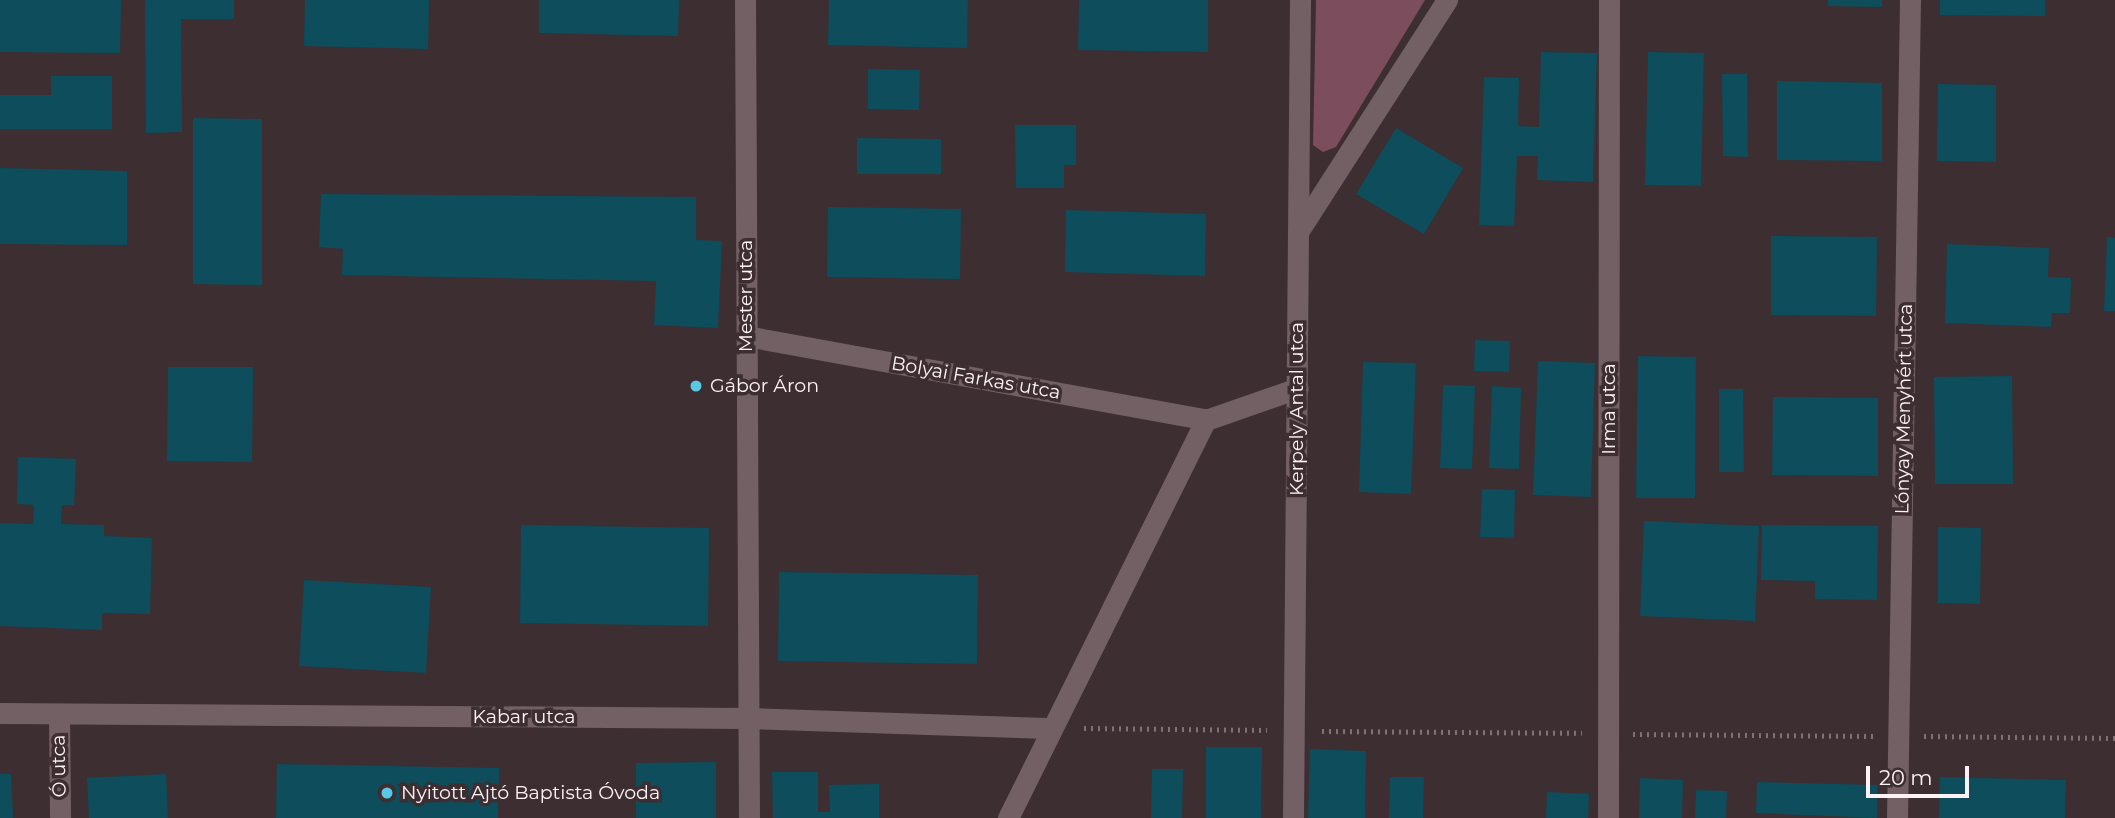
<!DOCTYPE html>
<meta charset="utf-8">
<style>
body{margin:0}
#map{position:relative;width:2115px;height:818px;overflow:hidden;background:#3d2e32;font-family:Montserrat,sans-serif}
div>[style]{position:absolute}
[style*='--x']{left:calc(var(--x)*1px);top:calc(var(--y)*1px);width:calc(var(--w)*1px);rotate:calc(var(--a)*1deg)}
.green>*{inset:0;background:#7c4d5c}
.building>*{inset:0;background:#0d4d5c}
.path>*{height:4.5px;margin-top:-2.25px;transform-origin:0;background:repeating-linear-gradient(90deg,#7f7175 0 2px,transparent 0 7px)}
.minor>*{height:21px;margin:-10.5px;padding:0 10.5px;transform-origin:10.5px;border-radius:10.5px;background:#726065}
.dots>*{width:19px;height:19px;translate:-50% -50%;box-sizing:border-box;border:4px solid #3d2e32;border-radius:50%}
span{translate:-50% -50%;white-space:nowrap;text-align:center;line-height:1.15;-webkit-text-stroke:7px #3d2e32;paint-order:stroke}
.street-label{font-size:19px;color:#fdf2f5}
.poi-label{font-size:19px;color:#fdf2f5}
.left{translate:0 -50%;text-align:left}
.scale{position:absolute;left:1866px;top:766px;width:103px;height:32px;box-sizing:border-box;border:4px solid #fdf2f5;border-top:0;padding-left:9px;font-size:21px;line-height:24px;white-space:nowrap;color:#fdf2f5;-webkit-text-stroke:5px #3d2e32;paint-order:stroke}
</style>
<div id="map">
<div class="green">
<i style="clip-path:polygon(1316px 0,1425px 0,1336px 147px,1323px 152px,1313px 145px)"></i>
</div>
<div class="building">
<i style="clip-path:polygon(0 0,121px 0,120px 53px,0 52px)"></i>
<i style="clip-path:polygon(145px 0,234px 0,234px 19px,181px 19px,182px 132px,146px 133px)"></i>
<i style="clip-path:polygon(305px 0,429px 0,428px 49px,304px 46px)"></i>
<i style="clip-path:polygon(539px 0,679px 0,678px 36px,539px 33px)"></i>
<i style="clip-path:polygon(829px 0,968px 0,967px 48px,828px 45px)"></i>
<i style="clip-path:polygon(1079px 0,1208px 0,1208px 52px,1078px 50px)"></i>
<i style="clip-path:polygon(1828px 0,1882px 0,1882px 7px,1828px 6px)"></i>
<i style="clip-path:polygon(1940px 0,2045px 0,2045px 16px,1940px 15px)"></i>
<i style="clip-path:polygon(1541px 52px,1597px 53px,1593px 182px,1537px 180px,1538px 156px,1517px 156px,1514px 226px,1479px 225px,1484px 77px,1519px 78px,1518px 126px,1539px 127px)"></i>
<i style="clip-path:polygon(1648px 52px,1704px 53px,1701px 186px,1645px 185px)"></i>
<i style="clip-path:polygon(868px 69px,920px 70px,919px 110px,868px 109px)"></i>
<i style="clip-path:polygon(1722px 74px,1747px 74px,1748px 157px,1723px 156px)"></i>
<i style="clip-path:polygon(51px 76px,112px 76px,112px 129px,0 129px,0 95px,51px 95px)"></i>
<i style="clip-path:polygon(1777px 81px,1882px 83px,1882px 161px,1777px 160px)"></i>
<i style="clip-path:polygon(1938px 84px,1996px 85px,1996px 162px,1937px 161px)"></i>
<i style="clip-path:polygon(193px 118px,262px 119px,262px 285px,193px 284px)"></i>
<i style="clip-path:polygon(1015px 125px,1076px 125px,1076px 165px,1064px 165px,1064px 188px,1016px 188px)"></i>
<i style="clip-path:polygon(1396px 128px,1463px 168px,1424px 234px,1356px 194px)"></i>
<i style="clip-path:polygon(857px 138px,941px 139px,941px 174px,857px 174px)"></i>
<i style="clip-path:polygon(0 168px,127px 171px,127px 245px,0 244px)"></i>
<i style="clip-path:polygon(321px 194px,696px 197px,696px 240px,722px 241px,718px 328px,654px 325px,656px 281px,342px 275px,343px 249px,319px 247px)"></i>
<i style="clip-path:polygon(828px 207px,961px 209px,960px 279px,827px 277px)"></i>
<i style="clip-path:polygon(1066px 210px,1206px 214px,1205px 276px,1065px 272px)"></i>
<i style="clip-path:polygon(1771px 236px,1877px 237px,1876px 316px,1771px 315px)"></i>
<i style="clip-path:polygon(2107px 237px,2115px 238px,2115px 311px,2104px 311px)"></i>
<i style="clip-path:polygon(1947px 244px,2049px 248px,2048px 277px,2071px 278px,2070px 313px,2052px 313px,2051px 327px,1945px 323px)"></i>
<i style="clip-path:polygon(1475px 340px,1510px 341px,1509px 372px,1474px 371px)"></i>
<i style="clip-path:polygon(1638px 356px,1696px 357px,1695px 498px,1636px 498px)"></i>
<i style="clip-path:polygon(1538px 361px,1595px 363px,1591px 497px,1533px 495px)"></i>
<i style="clip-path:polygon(1363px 362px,1416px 363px,1411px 494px,1359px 492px)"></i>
<i style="clip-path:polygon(168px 367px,253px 367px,252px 462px,167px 461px)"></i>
<i style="clip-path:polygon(2012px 376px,2013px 484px,1935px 484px,1934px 377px)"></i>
<i style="clip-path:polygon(1443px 385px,1475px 386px,1472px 469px,1440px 468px)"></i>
<i style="clip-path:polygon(1492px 386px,1521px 388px,1519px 469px,1489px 468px)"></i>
<i style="clip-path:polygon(1719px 389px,1743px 389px,1744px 472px,1719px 472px)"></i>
<i style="clip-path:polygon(1773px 397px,1878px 398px,1878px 476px,1772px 475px)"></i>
<i style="clip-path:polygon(18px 457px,76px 459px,74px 505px,62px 505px,61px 524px,104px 525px,104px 536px,152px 538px,150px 614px,102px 613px,102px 630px,0 626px,0 523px,33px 524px,34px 505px,17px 504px)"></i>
<i style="clip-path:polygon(1482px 489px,1515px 490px,1514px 538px,1480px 537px)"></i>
<i style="clip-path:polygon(1644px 521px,1759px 526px,1755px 621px,1640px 616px)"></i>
<i style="clip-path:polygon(521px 525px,709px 528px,708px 626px,520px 623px)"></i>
<i style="clip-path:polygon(1762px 525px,1878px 526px,1877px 600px,1815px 599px,1815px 581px,1761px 580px)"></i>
<i style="clip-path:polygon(1938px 527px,1981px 528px,1980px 604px,1938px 603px)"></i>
<i style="clip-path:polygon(779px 572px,978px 575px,977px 664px,778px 661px)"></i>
<i style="clip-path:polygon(304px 580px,431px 587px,426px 673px,299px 666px)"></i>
<i style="clip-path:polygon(1206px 747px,1262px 747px,1261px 818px,1206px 818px)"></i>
<i style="clip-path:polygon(1310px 749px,1366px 751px,1365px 818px,1308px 818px)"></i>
<i style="clip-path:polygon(716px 762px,716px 818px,636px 818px,636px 763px)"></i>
<i style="clip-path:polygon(277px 764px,499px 768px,498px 818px,276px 818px)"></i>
<i style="clip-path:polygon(1152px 769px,1183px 769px,1182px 818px,1151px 818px)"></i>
<i style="clip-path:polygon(772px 772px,818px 772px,818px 812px,830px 812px,829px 785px,879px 784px,879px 818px,773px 818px)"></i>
<i style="clip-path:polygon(0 774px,11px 774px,13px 818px,0 818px)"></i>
<i style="clip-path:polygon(166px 774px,168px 818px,89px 818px,87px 778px)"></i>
<i style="clip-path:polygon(1390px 777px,1424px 777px,1423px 818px,1389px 818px)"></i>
<i style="clip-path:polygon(1940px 777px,2066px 780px,2065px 818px,1939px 818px)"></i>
<i style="clip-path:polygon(1640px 778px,1683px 780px,1682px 818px,1639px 818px)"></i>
<i style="clip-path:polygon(1757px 782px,1877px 785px,1877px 818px,1756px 813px)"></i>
<i style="clip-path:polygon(1696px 790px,1727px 791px,1726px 818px,1695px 818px)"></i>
<i style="clip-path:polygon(1547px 792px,1589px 794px,1588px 818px,1546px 818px)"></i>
</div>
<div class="path">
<i style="--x:1084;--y:728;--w:183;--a:0.6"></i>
<i style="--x:1322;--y:731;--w:260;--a:0.4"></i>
<i style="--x:1633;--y:734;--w:240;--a:0.5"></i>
<i style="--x:1924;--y:736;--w:191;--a:0.6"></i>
</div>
<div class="minor">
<i style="--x:745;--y:0;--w:818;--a:89.72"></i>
<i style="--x:1298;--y:232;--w:276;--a:-57.3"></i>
<i style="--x:746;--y:336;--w:468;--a:10.3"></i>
<i style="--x:0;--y:713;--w:746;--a:0.38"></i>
<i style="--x:746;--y:718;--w:302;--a:1.9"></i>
<i style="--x:59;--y:714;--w:104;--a:89.4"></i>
<i style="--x:1008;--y:818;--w:445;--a:-63.6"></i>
<i style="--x:1206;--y:420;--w:97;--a:-19.2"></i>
<i style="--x:1293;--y:818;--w:818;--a:-89.51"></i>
<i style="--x:1608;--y:818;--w:818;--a:-89.93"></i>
<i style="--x:1897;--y:818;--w:818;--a:-89.09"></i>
</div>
<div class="dots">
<i style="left:696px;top:386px;background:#59c8e5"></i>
<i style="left:387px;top:793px;background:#59c8e5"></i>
</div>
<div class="street-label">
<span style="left:746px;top:296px;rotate:-90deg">Mester utca</span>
<span style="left:976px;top:378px;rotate:10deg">Bolyai Farkas utca</span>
<span style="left:1297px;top:409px;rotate:-90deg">Kerpely Antal utca</span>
<span style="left:1609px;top:409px;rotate:-90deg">Irma utca</span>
<span style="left:1904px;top:409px;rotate:-89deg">Lónyay Menyhért utca</span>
<span style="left:524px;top:717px">Kabar utca</span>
<span style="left:59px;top:766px;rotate:-91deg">Ó utca</span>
</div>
<div class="poi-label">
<span class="left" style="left:710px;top:386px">Gábor Áron</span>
<span class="left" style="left:401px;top:793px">Nyitott Ajtó Baptista Óvoda</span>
</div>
<div class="scale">20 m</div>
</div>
